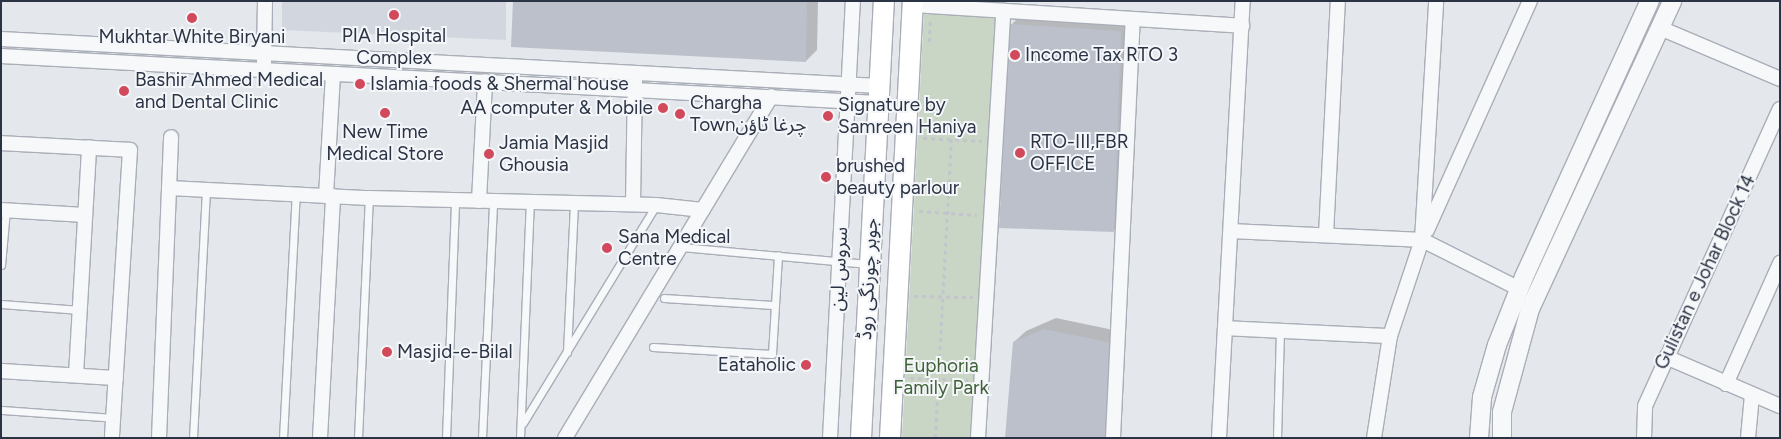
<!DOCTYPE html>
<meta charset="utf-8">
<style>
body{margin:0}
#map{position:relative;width:1781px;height:439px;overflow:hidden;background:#e4e7ec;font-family:Figtree,"Noto Sans Arabic",sans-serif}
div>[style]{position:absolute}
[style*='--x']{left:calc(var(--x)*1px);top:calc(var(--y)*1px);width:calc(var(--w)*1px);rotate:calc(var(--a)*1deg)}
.built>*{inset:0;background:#d2d6de}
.green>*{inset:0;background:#c9d6c5}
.shadow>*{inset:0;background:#0003}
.building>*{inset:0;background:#bbc0ca}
.path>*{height:2.5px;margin-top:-1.25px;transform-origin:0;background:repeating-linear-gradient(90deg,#c2c5cb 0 4px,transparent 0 8px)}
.roads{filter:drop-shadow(1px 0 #a9aeb7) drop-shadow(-1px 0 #a9aeb7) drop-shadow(0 1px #a9aeb7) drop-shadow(0 -1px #a9aeb7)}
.service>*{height:7px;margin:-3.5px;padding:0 3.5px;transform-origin:3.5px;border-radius:3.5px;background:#f7f8fa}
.minor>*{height:14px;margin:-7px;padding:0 7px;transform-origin:7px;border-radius:7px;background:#f7f8fa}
.tertiary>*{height:18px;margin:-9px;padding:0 9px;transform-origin:9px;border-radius:9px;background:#f7f8fa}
.secondary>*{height:20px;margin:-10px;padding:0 10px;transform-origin:10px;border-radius:10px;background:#fff}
.dots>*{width:14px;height:14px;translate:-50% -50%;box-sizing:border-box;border:2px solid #f4f6f9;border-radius:50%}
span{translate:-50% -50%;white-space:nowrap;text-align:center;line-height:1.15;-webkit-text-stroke:4px #f4f6f9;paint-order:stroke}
.poi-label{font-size:19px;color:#2b3445}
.left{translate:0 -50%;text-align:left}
.right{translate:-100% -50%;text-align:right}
.street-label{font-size:19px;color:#2b3445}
.park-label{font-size:19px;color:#3f6138}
.frame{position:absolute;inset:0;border:2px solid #2b3445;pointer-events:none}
</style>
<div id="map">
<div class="built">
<i style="clip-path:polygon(282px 1px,506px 1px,506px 40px,282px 30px)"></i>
</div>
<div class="green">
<i style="clip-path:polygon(924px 12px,995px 17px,974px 438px,902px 438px)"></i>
</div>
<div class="shadow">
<i style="clip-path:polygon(514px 1px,818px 1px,817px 50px,806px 61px)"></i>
<i style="clip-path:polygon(1022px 14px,1132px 21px,1124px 220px,1113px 231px,1011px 25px)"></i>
<i style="clip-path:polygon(1056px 318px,1123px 332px,1118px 438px,1014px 342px,1026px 331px)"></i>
</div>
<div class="building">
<i style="clip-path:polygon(513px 1px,807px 1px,806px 62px,511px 47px)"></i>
<i style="clip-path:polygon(1010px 24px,1121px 31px,1114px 232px,999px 228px)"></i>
<i style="clip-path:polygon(1044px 329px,1112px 343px,1108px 438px,1005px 438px,1013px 342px)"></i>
</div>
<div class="path">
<i style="--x:929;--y:42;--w:22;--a:-87"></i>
<i style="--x:923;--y:138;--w:59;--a:2.9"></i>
<i style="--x:919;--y:211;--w:58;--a:3.9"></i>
<i style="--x:914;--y:296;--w:59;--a:1"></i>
<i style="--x:910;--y:378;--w:58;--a:2"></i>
<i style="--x:935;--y:438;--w:299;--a:-86.9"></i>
</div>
<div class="roads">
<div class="service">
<i style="--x:681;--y:247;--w:188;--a:5.2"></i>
<i style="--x:1;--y:265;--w:55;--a:-84.8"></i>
<i style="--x:664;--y:298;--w:109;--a:3.7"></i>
<i style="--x:1;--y:304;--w:79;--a:4.3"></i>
<i style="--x:653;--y:347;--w:119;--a:3.4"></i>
<i style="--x:772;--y:354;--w:99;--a:-86.5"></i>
<i style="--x:567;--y:352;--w:148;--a:-87.3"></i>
<i style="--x:1;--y:410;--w:113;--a:4"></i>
<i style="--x:523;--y:423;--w:255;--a:-58.6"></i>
<i style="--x:193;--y:438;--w:248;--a:-87"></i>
<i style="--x:283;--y:438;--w:244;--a:-87"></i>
<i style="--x:358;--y:438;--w:240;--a:-87.4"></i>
<i style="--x:446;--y:438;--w:238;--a:-87.8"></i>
<i style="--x:482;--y:438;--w:237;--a:-87.3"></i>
<i style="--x:520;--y:438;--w:236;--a:-87.6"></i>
<i style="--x:1277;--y:438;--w:107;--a:-88.4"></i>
</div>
<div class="minor">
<i style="--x:912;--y:5;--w:331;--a:3.6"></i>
<i style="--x:1660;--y:28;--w:130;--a:23"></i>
<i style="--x:1;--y:39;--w:879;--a:3.06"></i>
<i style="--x:1;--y:56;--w:878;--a:3.07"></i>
<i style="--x:264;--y:63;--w:62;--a:-89.1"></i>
<i style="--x:1;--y:143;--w:129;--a:3.1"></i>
<i style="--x:130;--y:150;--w:289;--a:93.6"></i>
<i style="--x:169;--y:188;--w:200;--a:2.9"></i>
<i style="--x:369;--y:198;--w:287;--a:1.4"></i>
<i style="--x:656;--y:205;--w:47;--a:6.1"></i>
<i style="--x:326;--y:196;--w:122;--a:-86.7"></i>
<i style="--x:479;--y:201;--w:120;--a:-87.1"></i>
<i style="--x:633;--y:204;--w:124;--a:-89.1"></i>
<i style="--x:1;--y:210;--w:84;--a:3.4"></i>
<i style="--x:1427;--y:230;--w:251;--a:-65.8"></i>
<i style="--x:1232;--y:231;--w:190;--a:2.7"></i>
<i style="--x:1422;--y:240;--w:110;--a:26.6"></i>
<i style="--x:1326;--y:235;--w:234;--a:-87.1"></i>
<i style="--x:1225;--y:328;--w:165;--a:2.8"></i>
<i style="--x:1666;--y:357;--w:124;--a:23.3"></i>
<i style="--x:1;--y:371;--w:115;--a:3.5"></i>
<i style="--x:76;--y:375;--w:228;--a:-86.7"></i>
<i style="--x:1726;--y:384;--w:133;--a:-65.9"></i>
<i style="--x:159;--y:438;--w:301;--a:-87.7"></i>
<i style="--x:320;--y:438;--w:242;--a:-86.9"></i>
<i style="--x:565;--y:438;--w:399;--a:-58.9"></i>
<i style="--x:830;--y:438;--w:438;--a:-87"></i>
<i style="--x:978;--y:438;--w:428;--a:-86.6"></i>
<i style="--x:1113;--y:438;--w:419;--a:-87.3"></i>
<i style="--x:1219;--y:438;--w:438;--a:-86.9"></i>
<i style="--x:1374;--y:438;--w:103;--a:-81.1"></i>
<i style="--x:1390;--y:336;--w:101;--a:-71.6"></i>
<i style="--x:1422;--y:240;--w:239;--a:-86.6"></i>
<i style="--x:1644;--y:438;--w:32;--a:-88"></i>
<i style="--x:1645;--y:406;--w:326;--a:-65.6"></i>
<i style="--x:1748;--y:438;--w:43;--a:-84.7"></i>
</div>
<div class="tertiary">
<i style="--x:1479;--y:438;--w:41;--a:-85.8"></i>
<i style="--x:1482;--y:397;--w:54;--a:-73.9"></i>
<i style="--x:1497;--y:345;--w:73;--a:-68.3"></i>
<i style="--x:1524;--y:277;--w:303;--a:-65.5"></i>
<i style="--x:1502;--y:438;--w:26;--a:-90"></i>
<i style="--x:1502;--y:412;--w:107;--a:-74.8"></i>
<i style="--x:1530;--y:309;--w:339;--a:-65.2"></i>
</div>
<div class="secondary">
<i style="--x:861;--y:438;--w:438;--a:-87"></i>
<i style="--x:890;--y:438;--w:438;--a:-87"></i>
</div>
</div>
<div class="dots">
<i style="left:394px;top:15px;background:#d1495b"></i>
<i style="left:192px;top:18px;background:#d1495b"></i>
<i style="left:1015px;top:55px;background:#d1495b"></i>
<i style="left:360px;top:84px;background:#d1495b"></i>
<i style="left:124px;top:91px;background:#d1495b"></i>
<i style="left:663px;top:108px;background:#d1495b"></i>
<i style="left:385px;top:113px;background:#d1495b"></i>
<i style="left:680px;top:114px;background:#d1495b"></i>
<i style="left:828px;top:116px;background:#d1495b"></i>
<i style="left:1020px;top:153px;background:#d1495b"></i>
<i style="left:489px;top:154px;background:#d1495b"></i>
<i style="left:826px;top:177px;background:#d1495b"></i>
<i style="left:607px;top:248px;background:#d1495b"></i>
<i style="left:387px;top:352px;background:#d1495b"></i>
<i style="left:806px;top:365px;background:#d1495b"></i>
</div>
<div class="poi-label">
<span style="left:394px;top:47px">PIA Hospital<br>Complex</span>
<span style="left:192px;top:37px">Mukhtar White Biryani</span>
<span class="left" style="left:1025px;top:55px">Income Tax RTO 3</span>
<span class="left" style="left:135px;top:91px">Bashir Ahmed Medical<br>and Dental Clinic</span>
<span class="left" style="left:370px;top:84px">Islamia foods &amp; Shermal house</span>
<span class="left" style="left:690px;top:114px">Chargha<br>Townچرغا ٹاؤن</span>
<span class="left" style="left:838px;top:116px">Signature by<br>Samreen Haniya</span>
<span class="right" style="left:653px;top:108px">AA computer &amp; Mobile</span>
<span style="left:385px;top:143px">New Time<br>Medical Store</span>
<span class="left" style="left:1030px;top:153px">RTO-III,FBR<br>OFFICE</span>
<span class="left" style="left:499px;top:154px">Jamia Masjid<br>Ghousia</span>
<span class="left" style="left:836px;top:177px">brushed<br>beauty parlour</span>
<span class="left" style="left:618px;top:248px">Sana Medical<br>Centre</span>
<span class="left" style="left:397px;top:352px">Masjid-e-Bilal</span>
<span class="right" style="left:796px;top:365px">Eataholic</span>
</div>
<div class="street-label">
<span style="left:839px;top:269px;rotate:-87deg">سروس لین</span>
<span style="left:1705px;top:272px;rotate:-65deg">Gulistan e Johar Block 14</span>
<span style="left:868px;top:279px;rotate:-87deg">جوہر چورنگی روڈ</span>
</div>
<div class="park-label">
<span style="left:941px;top:377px">Euphoria<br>Family Park</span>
</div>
<div class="frame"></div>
</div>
